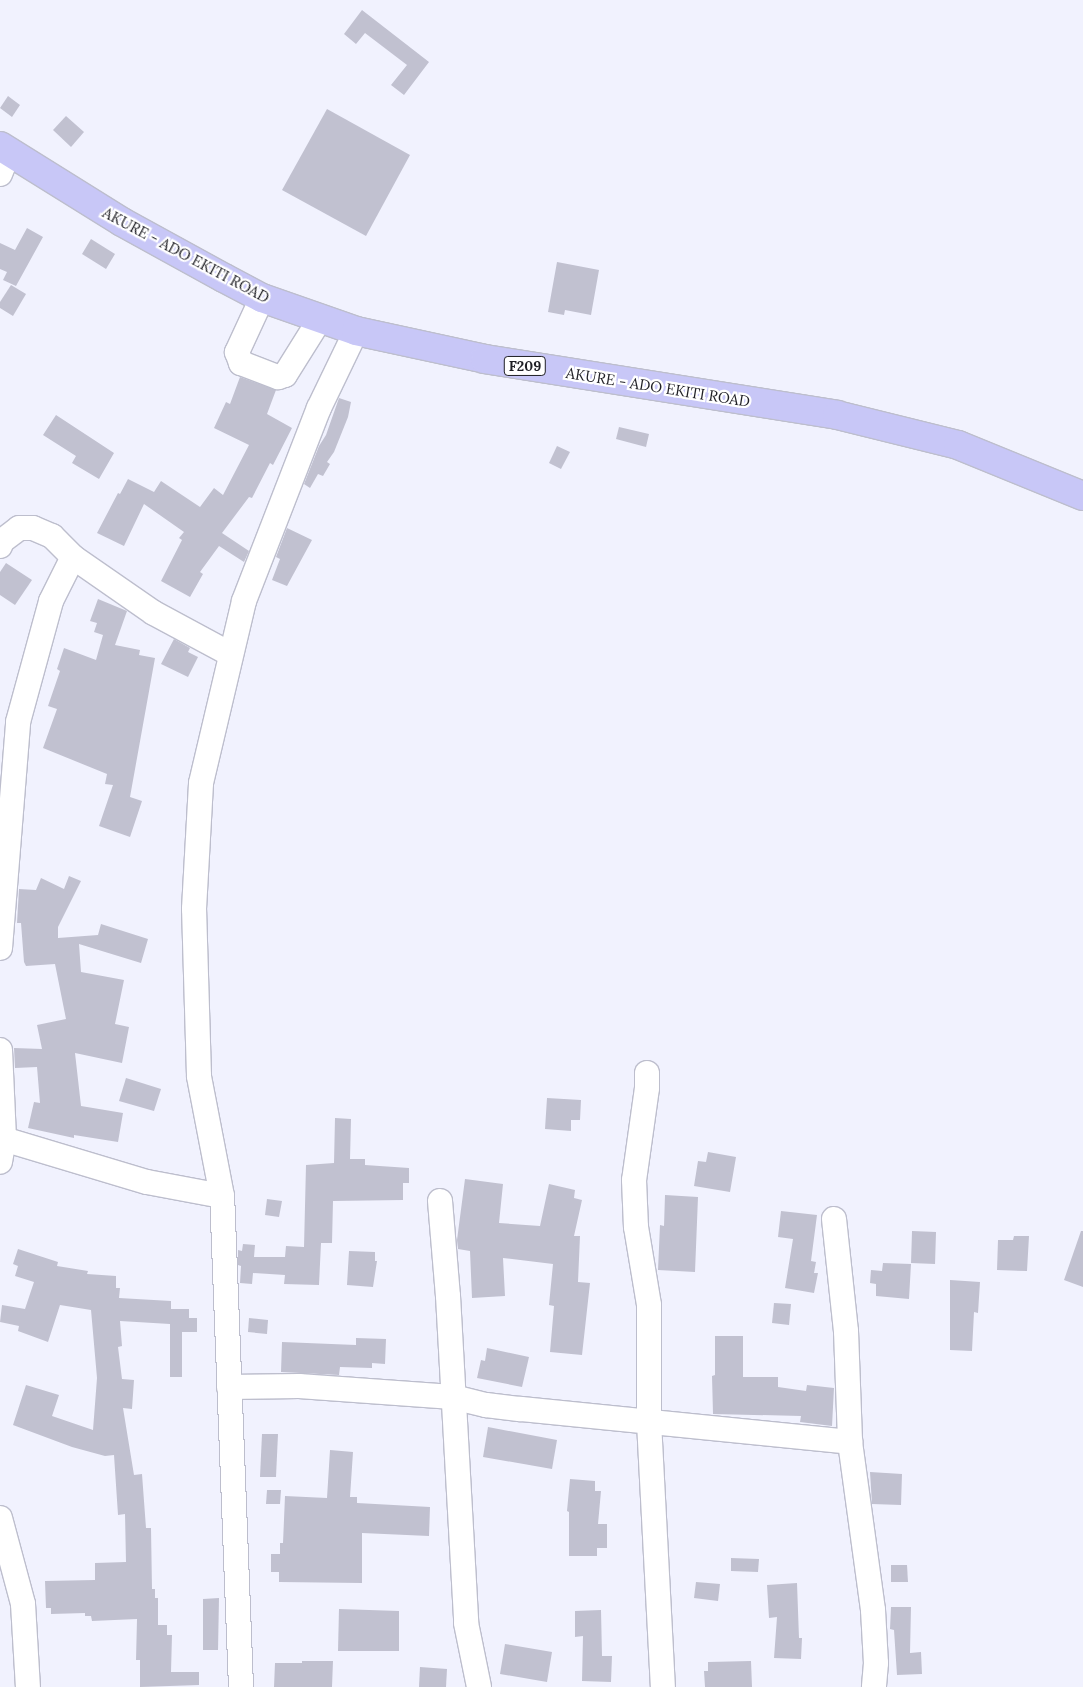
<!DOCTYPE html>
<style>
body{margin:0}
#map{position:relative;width:1083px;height:1687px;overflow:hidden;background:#f1f2fe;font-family:Lora,serif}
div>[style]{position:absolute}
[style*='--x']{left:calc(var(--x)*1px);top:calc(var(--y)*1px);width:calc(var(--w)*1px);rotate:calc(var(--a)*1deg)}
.building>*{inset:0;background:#c1c1d0}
.roads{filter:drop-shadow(1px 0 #bdbecd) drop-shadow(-1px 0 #bdbecd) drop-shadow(0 1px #bdbecd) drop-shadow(0 -1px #bdbecd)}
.minor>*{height:24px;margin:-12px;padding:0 12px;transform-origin:12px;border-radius:12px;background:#fff}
.major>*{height:28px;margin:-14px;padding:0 14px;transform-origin:14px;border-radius:14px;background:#c8c7f7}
span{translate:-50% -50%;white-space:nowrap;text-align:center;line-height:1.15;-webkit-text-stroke:4.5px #fff;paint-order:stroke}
.shield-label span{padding:1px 4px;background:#fff;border:1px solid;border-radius:4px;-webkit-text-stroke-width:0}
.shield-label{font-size:14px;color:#1f1f25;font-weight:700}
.street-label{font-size:15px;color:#1f1f25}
</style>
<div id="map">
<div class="building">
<i style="clip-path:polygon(362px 10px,429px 62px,404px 95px,391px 85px,407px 65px,365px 33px,356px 44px,344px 34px)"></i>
<i style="clip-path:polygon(8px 96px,20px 105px,12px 117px,0 108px)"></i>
<i style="clip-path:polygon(327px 109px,410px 155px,366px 236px,282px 190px)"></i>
<i style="clip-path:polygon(66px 116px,84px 132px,71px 147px,53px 130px)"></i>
<i style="clip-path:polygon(27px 228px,43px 237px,16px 286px,3px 280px,7px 272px,0 269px,0 243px,15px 250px)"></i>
<i style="clip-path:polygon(91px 239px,115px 254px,106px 269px,82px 254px)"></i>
<i style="clip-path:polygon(557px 262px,599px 270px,591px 315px,565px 310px,564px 315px,548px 312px)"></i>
<i style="clip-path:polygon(11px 285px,26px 294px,13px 316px,0 308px,0 302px)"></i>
<i style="clip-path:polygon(240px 377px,276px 390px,267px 414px,292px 428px,273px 465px,270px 463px,252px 498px,249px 497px,222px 533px,249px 551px,244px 562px,219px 546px,200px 572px,203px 574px,190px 597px,161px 581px,182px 540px,179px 538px,184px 532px,144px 504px,124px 546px,97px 533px,118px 493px,120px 494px,128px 479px,154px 492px,161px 481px,200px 507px,214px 488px,223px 495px,249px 445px,214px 428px,226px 402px,230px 404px)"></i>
<i style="clip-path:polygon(339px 398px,351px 402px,348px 417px,334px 452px,327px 462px,330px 464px,323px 476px,318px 474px,310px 488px,304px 484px,319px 446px,326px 435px)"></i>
<i style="clip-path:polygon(56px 415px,114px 453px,99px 479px,72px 463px,76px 456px,43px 435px)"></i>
<i style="clip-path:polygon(619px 427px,649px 434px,646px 447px,616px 439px)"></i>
<i style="clip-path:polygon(557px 446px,570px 452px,561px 469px,549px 463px)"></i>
<i style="clip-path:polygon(287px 528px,312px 540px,287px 586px,272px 580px,280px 559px,276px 557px)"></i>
<i style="clip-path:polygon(6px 563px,32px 580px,15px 605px,0 595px,0 572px)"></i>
<i style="clip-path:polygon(98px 599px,127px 611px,115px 645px,140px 650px,139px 655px,155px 658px,130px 797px,142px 801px,130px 837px,99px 826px,113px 785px,105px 784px,107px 774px,43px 748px,57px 709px,48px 706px,60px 671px,57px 669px,64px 648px,96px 660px,103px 635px,94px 632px,97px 623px,90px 621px)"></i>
<i style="clip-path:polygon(174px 639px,190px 648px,188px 652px,198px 657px,188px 677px,161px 664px)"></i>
<i style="clip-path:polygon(69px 876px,81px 881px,58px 927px,58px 938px,98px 935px,101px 924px,148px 939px,141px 963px,79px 944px,81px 972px,124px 980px,115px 1024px,129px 1027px,122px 1063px,75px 1053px,81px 1106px,123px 1113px,118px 1142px,74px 1135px,74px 1138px,28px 1128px,34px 1102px,40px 1103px,37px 1067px,15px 1068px,14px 1048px,42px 1049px,37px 1025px,66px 1019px,55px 964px,26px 966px,24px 962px,21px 923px,17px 923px,19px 889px,36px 890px,41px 878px,64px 889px)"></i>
<i style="clip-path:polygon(126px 1078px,161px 1089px,154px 1111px,119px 1101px)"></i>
<i style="clip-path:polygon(547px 1098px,581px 1100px,580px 1120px,571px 1120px,571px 1131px,545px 1129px)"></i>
<i style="clip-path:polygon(335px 1118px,351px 1119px,350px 1159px,365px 1159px,365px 1165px,409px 1168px,409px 1183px,403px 1183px,403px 1200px,333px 1201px,332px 1243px,321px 1243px,319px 1285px,284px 1284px,285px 1275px,253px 1273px,252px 1284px,240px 1283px,241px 1266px,238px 1265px,238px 1250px,242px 1251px,243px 1244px,255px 1245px,254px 1257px,285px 1257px,286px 1246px,304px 1247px,306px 1165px,334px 1163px)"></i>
<i style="clip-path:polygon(708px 1152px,736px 1157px,730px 1192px,694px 1186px,698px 1161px,706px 1162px)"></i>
<i style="clip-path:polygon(465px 1179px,503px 1184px,499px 1223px,540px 1226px,549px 1184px,575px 1190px,574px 1198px,582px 1200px,574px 1236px,580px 1236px,578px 1282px,590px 1283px,582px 1355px,550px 1352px,554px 1306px,549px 1305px,553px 1264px,503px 1258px,505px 1296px,472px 1298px,470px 1251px,458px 1249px,457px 1240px)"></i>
<i style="clip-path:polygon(665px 1195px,698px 1197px,695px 1272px,658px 1270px,660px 1225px,664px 1226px)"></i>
<i style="clip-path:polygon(267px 1199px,282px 1201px,279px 1217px,265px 1215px)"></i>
<i style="clip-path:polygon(781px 1211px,817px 1215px,811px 1261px,816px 1262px,814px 1273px,818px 1273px,814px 1293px,785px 1288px,793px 1239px,778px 1237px)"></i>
<i style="clip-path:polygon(912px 1231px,936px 1232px,935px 1264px,911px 1263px)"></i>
<i style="clip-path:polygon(1081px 1231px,1083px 1231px,1083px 1287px,1064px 1280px)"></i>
<i style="clip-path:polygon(1014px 1236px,1029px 1236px,1027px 1271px,997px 1270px,998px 1240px,1013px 1240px)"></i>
<i style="clip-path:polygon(18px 1249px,58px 1262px,57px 1266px,88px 1271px,87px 1274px,116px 1276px,116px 1288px,120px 1288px,119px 1298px,171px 1301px,171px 1309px,189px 1309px,189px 1318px,197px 1318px,197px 1332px,182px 1332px,182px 1377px,170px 1377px,170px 1324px,120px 1321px,122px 1346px,118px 1347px,122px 1379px,134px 1380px,132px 1409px,123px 1408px,134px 1475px,142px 1474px,146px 1528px,151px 1528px,152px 1589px,155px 1589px,155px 1598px,158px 1598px,158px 1625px,167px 1625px,167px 1635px,172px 1635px,171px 1672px,199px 1672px,199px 1685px,140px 1687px,140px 1660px,136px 1660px,137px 1619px,92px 1621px,91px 1616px,85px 1616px,85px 1613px,51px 1614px,51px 1608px,46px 1608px,45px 1581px,95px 1580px,95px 1563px,126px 1562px,125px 1514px,118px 1515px,114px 1455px,105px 1456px,72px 1447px,13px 1425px,26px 1385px,59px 1395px,52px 1416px,93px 1430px,97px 1378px,91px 1310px,60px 1305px,48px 1342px,18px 1331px,19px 1326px,0 1322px,2px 1305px,25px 1309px,34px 1282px,15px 1276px,18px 1266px,13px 1264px)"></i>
<i style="clip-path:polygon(349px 1251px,375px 1252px,375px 1261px,377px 1261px,373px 1287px,347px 1285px)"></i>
<i style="clip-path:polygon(883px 1263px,911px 1264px,909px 1299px,876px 1296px,876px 1284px,870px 1283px,871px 1270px,882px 1271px)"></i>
<i style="clip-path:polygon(950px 1280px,980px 1282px,978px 1313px,974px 1312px,972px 1351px,950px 1350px)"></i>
<i style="clip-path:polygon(774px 1303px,791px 1304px,789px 1325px,772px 1323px)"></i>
<i style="clip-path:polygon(249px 1318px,268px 1320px,267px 1334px,248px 1332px)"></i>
<i style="clip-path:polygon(715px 1336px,743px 1336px,743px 1377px,778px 1377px,778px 1387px,806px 1391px,807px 1385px,834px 1388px,832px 1426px,800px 1422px,801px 1416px,713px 1414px,712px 1376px,715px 1375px)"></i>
<i style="clip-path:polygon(356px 1338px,386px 1339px,385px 1364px,372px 1363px,372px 1368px,340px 1367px,339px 1375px,281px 1372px,282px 1342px,356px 1345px)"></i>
<i style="clip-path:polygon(487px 1348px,529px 1357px,522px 1387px,477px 1378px,481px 1360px,485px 1361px)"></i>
<i style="clip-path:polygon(488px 1427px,557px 1440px,552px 1469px,483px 1457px)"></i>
<i style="clip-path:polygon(262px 1434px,278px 1434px,276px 1477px,260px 1477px)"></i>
<i style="clip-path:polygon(330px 1450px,353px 1452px,350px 1497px,357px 1497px,357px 1503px,430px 1507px,429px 1536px,362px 1533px,362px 1583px,279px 1582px,279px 1572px,271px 1572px,271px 1554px,280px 1554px,280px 1543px,283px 1543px,285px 1496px,327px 1498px)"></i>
<i style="clip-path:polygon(870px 1472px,902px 1474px,901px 1505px,872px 1504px)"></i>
<i style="clip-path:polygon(570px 1479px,595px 1481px,595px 1491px,601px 1491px,598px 1524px,607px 1524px,607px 1548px,597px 1548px,597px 1556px,569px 1556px,569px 1512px,567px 1511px)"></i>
<i style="clip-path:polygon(267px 1490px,281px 1490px,280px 1504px,266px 1504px)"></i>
<i style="clip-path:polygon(731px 1558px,759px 1559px,758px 1572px,731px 1571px)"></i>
<i style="clip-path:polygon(891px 1565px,907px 1565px,908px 1582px,891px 1582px)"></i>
<i style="clip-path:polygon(696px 1582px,720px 1584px,718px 1601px,694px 1598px)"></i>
<i style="clip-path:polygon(797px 1583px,799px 1638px,802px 1638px,801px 1659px,774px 1658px,777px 1617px,769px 1618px,767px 1585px)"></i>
<i style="clip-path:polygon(219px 1598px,218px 1650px,203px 1650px,203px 1599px)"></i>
<i style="clip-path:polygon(891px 1607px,911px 1607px,910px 1653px,921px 1652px,922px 1674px,897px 1675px,894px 1630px,890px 1629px)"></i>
<i style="clip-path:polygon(339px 1609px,399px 1611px,399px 1651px,338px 1651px)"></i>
<i style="clip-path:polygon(601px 1610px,602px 1656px,612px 1656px,611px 1682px,582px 1681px,583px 1636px,575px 1637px,575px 1611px)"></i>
<i style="clip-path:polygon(505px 1644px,552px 1652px,547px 1682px,500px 1674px)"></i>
<i style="clip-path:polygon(302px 1661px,333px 1661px,332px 1687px,274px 1687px,275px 1663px,302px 1663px)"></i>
<i style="clip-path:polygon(751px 1661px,752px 1687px,705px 1687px,704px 1671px,708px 1671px,708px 1662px)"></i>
<i style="clip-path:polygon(420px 1667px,447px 1669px,446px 1687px,419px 1687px)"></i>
</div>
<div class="roads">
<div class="minor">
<i style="--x:0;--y:174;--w:24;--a:-68"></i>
<i style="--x:262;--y:298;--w:60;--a:114.8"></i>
<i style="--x:237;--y:352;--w:12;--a:70"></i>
<i style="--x:241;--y:363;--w:40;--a:21"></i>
<i style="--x:278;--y:377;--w:7;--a:-16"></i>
<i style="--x:285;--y:375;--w:66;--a:-58"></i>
<i style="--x:0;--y:546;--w:5;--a:-68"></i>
<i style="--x:2;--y:541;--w:21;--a:-37"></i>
<i style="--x:19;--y:528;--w:14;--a:0"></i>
<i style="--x:33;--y:528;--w:21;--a:23"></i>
<i style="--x:52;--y:536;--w:30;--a:45"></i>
<i style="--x:73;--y:557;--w:98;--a:34.7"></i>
<i style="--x:154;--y:613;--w:86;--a:28.3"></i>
<i style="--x:0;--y:948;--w:227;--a:-85.4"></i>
<i style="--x:18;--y:722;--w:125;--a:-74.7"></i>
<i style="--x:51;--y:601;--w:49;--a:-63.4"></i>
<i style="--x:0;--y:1050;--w:89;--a:87.4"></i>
<i style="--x:4;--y:1139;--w:23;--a:100"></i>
<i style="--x:647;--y:1073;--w:15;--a:90"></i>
<i style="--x:647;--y:1088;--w:93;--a:98"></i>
<i style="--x:634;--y:1180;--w:47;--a:87.6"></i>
<i style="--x:636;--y:1227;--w:79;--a:80.5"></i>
<i style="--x:649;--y:1305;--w:117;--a:90"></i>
<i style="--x:649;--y:1422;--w:265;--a:87"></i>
<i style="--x:0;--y:1138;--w:153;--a:16.7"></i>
<i style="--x:147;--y:1182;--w:76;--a:10.6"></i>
<i style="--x:440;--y:1201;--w:95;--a:85.2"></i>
<i style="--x:448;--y:1296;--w:327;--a:86.8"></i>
<i style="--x:466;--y:1623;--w:65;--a:78.5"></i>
<i style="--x:834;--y:1219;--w:113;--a:83.9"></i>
<i style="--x:846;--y:1331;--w:111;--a:87.9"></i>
<i style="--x:850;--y:1442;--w:170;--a:82.2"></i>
<i style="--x:873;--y:1610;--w:53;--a:86.8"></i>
<i style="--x:876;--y:1663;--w:24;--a:95"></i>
<i style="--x:229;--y:1387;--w:70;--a:-0.8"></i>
<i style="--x:299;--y:1386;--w:154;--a:4.1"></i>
<i style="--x:453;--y:1397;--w:34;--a:14"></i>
<i style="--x:486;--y:1405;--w:35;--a:7"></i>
<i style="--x:521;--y:1409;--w:331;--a:5.7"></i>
<i style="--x:0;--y:1518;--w:89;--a:75"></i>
<i style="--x:23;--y:1604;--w:83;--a:86.6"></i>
<i style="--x:241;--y:1687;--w:491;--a:-92.2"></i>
<i style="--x:222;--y:1196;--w:122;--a:-100.9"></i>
<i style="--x:199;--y:1076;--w:167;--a:-91.7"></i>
<i style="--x:194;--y:909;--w:126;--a:-86.8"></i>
<i style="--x:201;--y:783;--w:187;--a:-76.7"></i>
<i style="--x:244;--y:601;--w:207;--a:-68.8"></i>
<i style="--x:319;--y:408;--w:85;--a:-64.3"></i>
</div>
<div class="major">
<i style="--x:0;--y:146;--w:144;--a:31.9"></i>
<i style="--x:122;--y:222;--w:116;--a:28.8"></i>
<i style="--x:224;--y:278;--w:43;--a:27.8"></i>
<i style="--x:262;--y:298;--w:100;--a:19.3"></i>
<i style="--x:356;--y:331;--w:132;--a:12.2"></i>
<i style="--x:485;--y:359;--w:356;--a:9"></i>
<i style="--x:837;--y:415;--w:125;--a:13.9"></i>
<i style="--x:958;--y:445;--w:135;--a:22.2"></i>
</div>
</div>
<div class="shield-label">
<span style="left:525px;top:366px">F209</span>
</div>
<div class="street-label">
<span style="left:186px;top:255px;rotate:28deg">AKURE - ADO EKITI ROAD</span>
<span style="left:658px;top:387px;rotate:9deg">AKURE - ADO EKITI ROAD</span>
</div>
</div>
